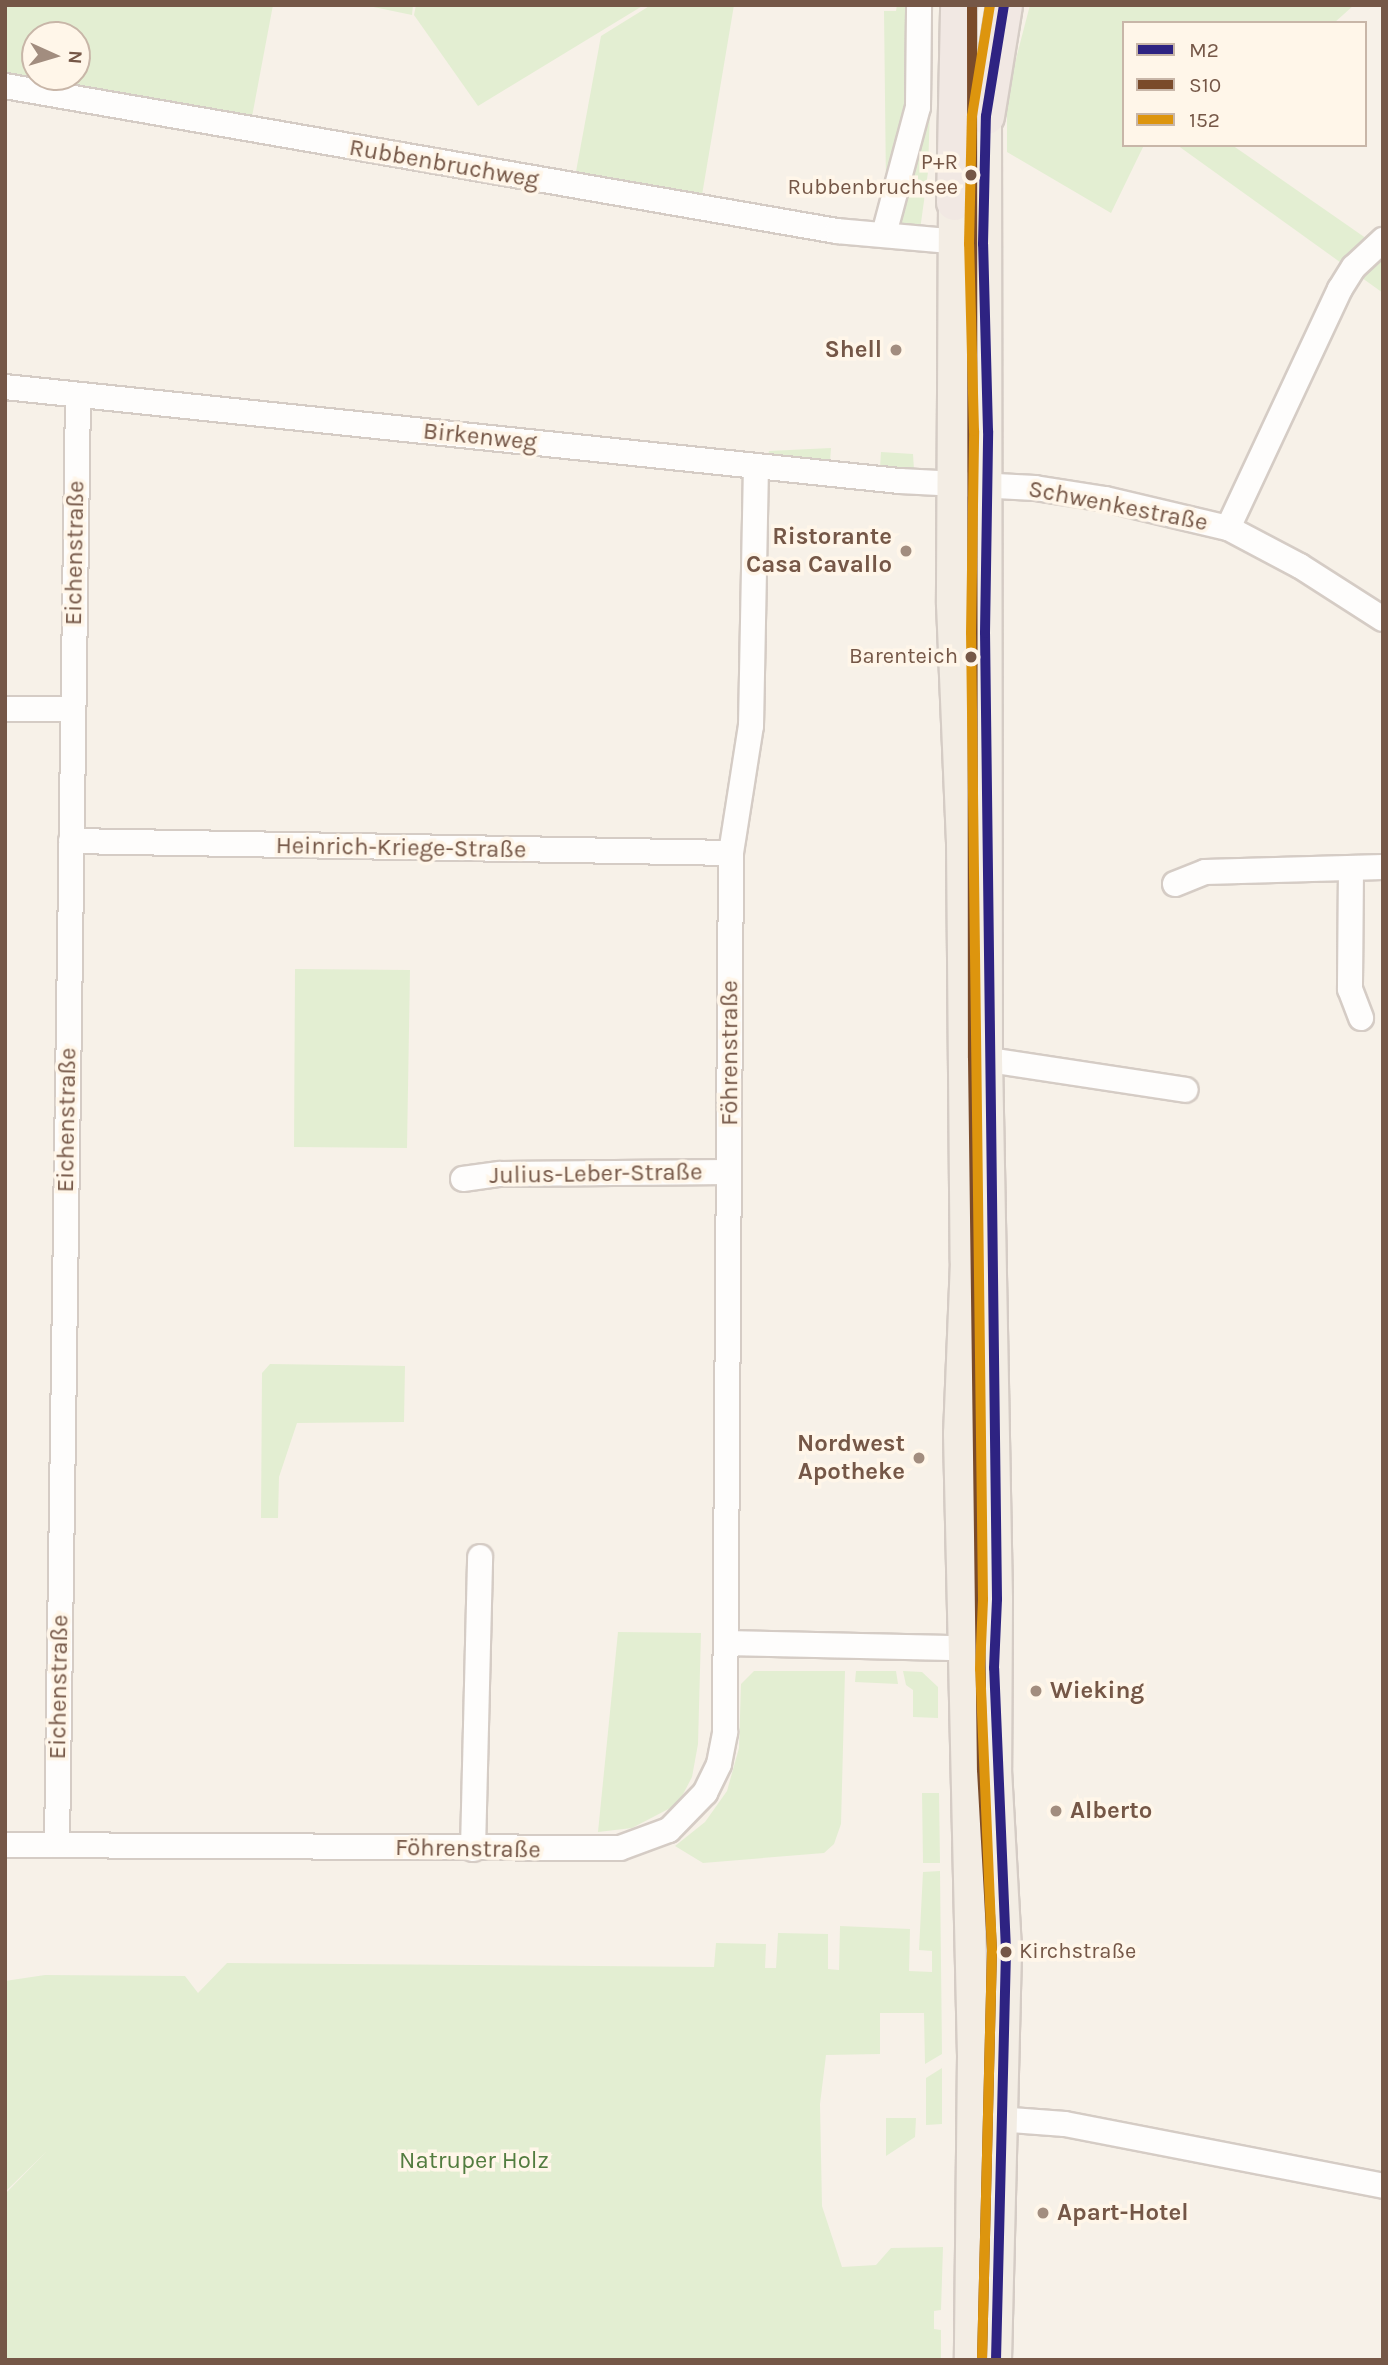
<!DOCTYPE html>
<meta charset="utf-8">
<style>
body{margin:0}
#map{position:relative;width:1388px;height:2365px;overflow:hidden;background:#f7f1e8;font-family:Karla,sans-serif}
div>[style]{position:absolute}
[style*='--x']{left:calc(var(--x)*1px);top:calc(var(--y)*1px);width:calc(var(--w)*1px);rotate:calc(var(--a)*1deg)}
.green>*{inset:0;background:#e3eed2}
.roads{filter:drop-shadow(2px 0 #d5ccc5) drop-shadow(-2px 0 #d5ccc5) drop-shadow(0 2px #d5ccc5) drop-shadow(0 -2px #d5ccc5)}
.minor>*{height:24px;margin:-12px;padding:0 12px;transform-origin:12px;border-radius:12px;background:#fefdfc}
.major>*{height:30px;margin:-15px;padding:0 15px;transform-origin:15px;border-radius:15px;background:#f3ede4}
.highway>*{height:35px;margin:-17.5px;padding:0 17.5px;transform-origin:17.5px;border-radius:17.5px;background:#f1e8e3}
.bus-1>*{height:10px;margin:-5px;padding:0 5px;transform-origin:5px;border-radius:5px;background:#2e2382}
.bus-2>*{height:10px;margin:-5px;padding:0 5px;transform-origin:5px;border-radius:5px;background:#7a4b2a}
.bus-3>*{height:10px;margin:-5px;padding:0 5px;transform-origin:5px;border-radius:5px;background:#dd950e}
.dots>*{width:19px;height:19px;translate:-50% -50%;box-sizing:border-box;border:4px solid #fff6e9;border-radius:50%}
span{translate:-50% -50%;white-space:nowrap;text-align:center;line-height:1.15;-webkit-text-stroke:7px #fff6e9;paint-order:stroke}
.bus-label{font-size:22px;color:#755747}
.right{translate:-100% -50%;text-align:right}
.left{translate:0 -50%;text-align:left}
.street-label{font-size:24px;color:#755747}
.poi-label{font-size:24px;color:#755747;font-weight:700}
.park-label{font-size:24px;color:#527c3f}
.frame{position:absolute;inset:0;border:7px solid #755747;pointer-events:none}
.legend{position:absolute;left:1122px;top:21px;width:245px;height:126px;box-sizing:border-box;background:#fff6e9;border:2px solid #c8b6a8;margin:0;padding:9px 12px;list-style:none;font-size:21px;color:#755747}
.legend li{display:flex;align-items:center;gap:14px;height:35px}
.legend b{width:35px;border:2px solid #c8b6a8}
.north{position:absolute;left:21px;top:21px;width:70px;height:70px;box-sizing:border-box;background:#fff6e9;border:2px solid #c8b6a8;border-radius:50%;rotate:94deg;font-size:19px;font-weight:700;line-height:28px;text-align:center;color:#755747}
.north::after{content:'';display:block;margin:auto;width:24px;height:32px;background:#a28d7f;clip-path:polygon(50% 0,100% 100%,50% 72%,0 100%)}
</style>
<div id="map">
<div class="green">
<i style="clip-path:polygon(evenodd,5px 5px,273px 5px,251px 122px,5px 78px,5px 5px,35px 35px,77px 35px,77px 77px,35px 77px,35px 35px)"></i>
<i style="clip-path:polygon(364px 5px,413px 5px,412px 15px)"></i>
<i style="clip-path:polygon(416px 5px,644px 5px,478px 106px,414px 15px)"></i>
<i style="clip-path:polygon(651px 5px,734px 5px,701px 201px,575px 177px,601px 36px)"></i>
<i style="clip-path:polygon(897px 5px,911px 5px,912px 106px,886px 186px,884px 11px,896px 11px)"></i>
<i style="clip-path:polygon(1030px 5px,1354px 5px,1334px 23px,1124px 23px,1124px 145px,1144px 145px,1111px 213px,1007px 152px,1007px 99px,1004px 105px)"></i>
<i style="clip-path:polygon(927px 74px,931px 75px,928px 172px,920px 230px,904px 227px,899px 219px,921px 146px)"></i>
<i style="clip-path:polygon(1177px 145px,1232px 145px,1383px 250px,1383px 293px)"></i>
<i style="clip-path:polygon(831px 448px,830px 462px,768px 457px,769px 451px)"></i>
<i style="clip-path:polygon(881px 452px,913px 454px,914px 470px,880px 468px)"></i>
<i style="clip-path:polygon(295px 969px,410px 970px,407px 1148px,294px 1147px)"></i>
<i style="clip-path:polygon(975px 1293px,986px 1526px,970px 1526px)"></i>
<i style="clip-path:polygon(270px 1364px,405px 1366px,404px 1422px,297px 1423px,279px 1477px,278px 1518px,261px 1518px,262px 1373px)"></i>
<i style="clip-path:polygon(970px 1543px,986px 1543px,988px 1603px,971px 1603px)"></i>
<i style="clip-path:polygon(618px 1632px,701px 1633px,698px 1744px,692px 1777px,678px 1804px,632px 1828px,598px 1832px)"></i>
<i style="clip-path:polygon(754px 1671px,845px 1671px,841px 1824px,834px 1844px,824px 1853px,703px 1863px,675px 1846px,705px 1822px,727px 1791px,739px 1748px,741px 1684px)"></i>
<i style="clip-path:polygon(856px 1671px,896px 1671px,898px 1684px,855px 1682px)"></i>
<i style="clip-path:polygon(903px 1671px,922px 1672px,938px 1687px,938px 1718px,913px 1717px,913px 1690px,906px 1685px)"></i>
<i style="clip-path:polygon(922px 1793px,939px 1793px,940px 1863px,923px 1863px)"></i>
<i style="clip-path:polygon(983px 1835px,993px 1895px,989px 2047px,988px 1896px,978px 1837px)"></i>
<i style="clip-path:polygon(940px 1871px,942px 2054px,925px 2064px,924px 2013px,880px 2013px,880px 2054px,826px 2055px,820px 2104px,822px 2206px,842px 2267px,876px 2265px,891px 2248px,943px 2247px,941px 2310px,934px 2311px,934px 2329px,941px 2330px,941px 2360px,5px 2360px,5px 2194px,47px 2151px,5px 2192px,5px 1981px,45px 1975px,185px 1976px,198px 1993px,227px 1963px,714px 1967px,716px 1943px,766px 1944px,765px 1968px,776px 1968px,778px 1933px,828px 1934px,828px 1969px,839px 1970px,840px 1926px,910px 1929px,909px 1971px,932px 1972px,932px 1951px,919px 1950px,923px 1872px)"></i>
<i style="clip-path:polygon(942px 2068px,942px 2124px,926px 2125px,926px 2078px)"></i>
<i style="clip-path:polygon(886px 2118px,916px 2118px,915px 2137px,886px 2156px)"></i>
</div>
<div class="roads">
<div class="minor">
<i style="--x:5;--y:86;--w:845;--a:9.89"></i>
<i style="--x:837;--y:231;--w:147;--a:5.1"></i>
<i style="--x:884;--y:234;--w:131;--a:-75"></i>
<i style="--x:918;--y:107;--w:102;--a:-89.4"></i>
<i style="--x:5;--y:387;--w:900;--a:6"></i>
<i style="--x:900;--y:481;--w:135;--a:3"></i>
<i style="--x:1035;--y:488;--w:71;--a:8.9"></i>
<i style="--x:1105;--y:499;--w:126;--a:13.3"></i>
<i style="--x:1228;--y:528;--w:81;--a:27.8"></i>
<i style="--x:1300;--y:566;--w:98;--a:32.6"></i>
<i style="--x:1228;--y:528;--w:264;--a:-64.9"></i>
<i style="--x:1340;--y:289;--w:26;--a:-58"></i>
<i style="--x:1354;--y:267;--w:40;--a:-43"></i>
<i style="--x:5;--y:709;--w:68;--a:0"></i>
<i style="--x:71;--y:841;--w:660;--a:1.04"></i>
<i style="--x:1351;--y:869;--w:120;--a:90.5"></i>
<i style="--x:1350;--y:989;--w:31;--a:69"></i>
<i style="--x:1175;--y:884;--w:32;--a:-22"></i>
<i style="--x:1205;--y:872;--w:178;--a:-1.6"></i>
<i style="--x:969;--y:1057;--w:219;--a:8.6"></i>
<i style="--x:463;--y:1179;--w:37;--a:-8"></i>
<i style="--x:500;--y:1174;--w:229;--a:-0.5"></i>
<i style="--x:727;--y:1643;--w:267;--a:1.3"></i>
<i style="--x:5;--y:1845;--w:615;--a:0.28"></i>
<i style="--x:620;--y:1848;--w:52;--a:-20.2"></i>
<i style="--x:669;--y:1830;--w:52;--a:-45.8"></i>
<i style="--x:705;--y:1793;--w:32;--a:-64"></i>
<i style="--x:719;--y:1764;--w:33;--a:-79"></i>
<i style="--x:725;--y:1732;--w:879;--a:-89.61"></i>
<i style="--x:731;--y:853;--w:129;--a:-81.1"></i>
<i style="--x:751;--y:726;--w:260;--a:-88.9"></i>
<i style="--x:57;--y:1845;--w:1450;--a:-89.17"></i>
<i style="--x:473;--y:1849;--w:292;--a:-88.6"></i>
<i style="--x:984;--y:2118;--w:81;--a:4.2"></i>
<i style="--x:1065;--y:2124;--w:324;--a:11"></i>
</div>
<div class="major">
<i style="--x:986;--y:116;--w:942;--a:89.94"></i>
<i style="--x:987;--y:1058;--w:541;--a:88.94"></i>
<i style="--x:997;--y:1599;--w:171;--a:90.3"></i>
<i style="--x:996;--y:1770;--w:181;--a:86.8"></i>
<i style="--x:1006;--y:1951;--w:409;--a:91.4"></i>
<i style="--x:954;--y:202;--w:402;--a:90.3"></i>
<i style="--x:952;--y:604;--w:239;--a:87.6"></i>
<i style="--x:962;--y:843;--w:418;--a:89.5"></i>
<i style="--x:966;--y:1261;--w:173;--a:92.3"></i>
<i style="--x:959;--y:1434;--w:622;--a:88.71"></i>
<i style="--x:973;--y:2056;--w:304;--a:90.6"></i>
</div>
<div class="highway">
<i style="--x:986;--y:116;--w:112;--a:-80.8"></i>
<i style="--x:954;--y:202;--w:197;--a:-88.8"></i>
</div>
</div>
<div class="bus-1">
<i style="--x:996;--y:2360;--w:409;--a:-88.6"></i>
<i style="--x:1006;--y:1951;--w:283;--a:-92.4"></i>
<i style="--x:994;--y:1668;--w:69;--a:-87.5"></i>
<i style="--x:997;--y:1599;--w:966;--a:-90.71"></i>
<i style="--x:985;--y:633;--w:202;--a:-89.1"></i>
<i style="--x:988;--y:431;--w:187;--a:-91.5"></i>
<i style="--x:983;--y:244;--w:128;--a:-88.7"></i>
<i style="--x:986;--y:116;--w:112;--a:-80.8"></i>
</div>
<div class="bus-2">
<i style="--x:972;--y:5;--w:1053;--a:89.95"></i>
<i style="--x:973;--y:1058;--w:712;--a:89.28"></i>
<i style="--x:982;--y:1770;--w:181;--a:86.8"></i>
<i style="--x:992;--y:1951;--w:409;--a:91.4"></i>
</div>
<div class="bus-3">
<i style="--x:982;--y:2360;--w:409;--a:-88.6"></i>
<i style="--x:992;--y:1951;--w:282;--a:-92.4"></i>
<i style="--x:980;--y:1669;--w:70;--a:-87.5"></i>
<i style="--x:983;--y:1599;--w:966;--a:-90.71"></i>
<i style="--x:971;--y:633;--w:202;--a:-89.1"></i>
<i style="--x:974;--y:431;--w:187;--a:-91.5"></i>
<i style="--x:969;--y:244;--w:128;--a:-88.7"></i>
<i style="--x:972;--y:116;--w:112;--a:-80.8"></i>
</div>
<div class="dots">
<i style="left:971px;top:175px;background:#755747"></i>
<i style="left:896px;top:350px;background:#a28d7f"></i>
<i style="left:906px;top:551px;background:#a28d7f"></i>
<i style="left:971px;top:657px;background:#755747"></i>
<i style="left:919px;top:1458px;background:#a28d7f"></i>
<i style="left:1036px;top:1691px;background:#a28d7f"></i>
<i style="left:1056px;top:1811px;background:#a28d7f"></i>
<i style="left:1006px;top:1952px;background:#755747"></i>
<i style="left:1043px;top:2213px;background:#a28d7f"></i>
</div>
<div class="bus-label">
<span class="right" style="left:958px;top:175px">P+R<br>Rubbenbruchsee</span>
<span class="right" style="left:958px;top:657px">Barenteich</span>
<span class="left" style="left:1019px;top:1952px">Kirchstraße</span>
</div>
<div class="street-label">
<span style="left:444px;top:164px;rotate:10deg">Rubbenbruchweg</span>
<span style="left:480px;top:437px;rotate:6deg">Birkenweg</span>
<span style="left:1118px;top:506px;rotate:11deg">Schwenkestraße</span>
<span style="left:75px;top:553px;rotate:-89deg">Eichenstraße</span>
<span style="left:401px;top:848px;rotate:1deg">Heinrich-Kriege-Straße</span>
<span style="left:730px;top:1053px;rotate:-90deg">Föhrenstraße</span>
<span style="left:67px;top:1120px;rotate:-89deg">Eichenstraße</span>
<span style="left:596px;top:1174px;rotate:-1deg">Julius-Leber-Straße</span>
<span style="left:59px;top:1687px;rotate:-89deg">Eichenstraße</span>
<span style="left:468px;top:1849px;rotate:1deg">Föhrenstraße</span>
</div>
<div class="poi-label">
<span class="right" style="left:882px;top:350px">Shell</span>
<span class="right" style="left:892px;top:551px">Ristorante<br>Casa Cavallo</span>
<span class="right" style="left:905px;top:1458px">Nordwest<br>Apotheke</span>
<span class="left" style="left:1050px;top:1691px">Wieking</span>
<span class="left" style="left:1070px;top:1811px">Alberto</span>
<span class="left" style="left:1057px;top:2213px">Apart-Hotel</span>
</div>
<div class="park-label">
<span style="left:474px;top:2161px">Natruper Holz</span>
</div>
<div class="frame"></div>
<ul class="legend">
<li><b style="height:9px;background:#2e2382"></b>M2</li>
<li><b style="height:9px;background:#7a4b2a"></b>S10</li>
<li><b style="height:9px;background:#dd950e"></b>152</li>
</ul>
<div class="north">N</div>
</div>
